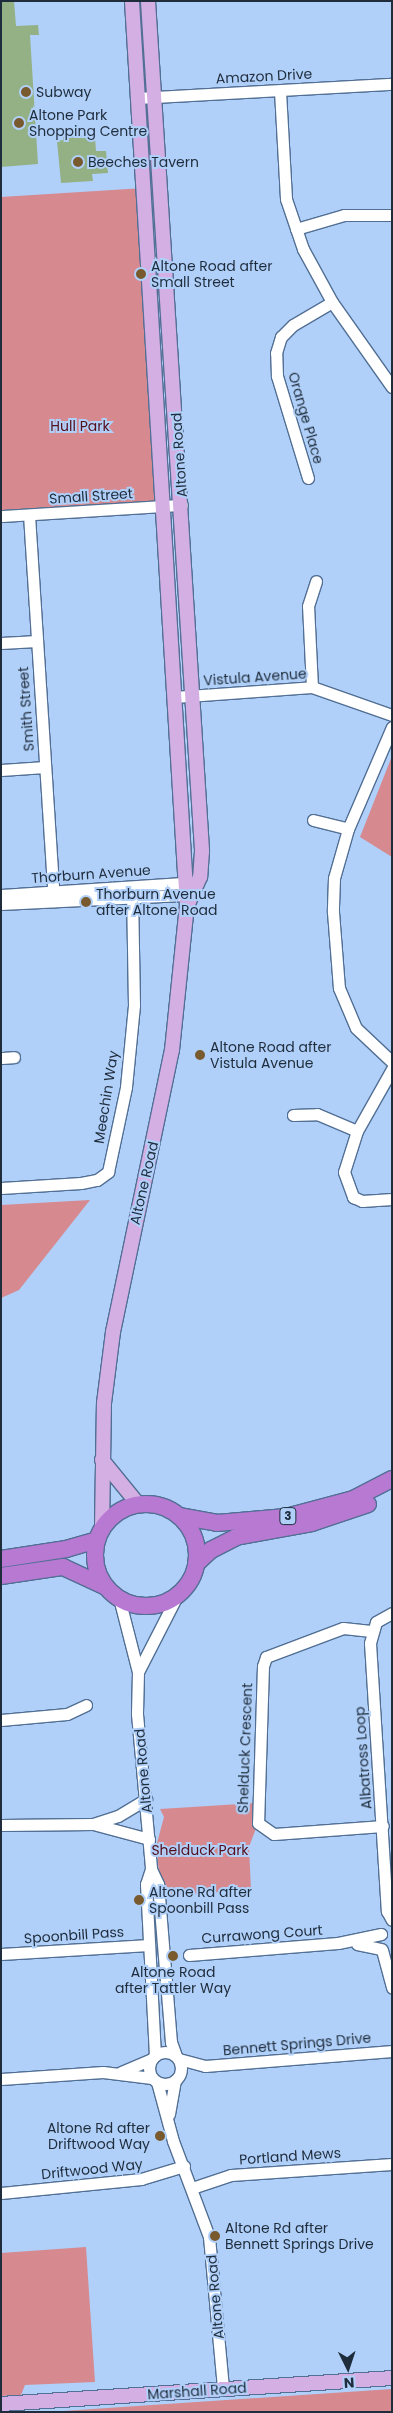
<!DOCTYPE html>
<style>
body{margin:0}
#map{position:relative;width:393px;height:2413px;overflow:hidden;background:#b0d0f9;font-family:Poppins,sans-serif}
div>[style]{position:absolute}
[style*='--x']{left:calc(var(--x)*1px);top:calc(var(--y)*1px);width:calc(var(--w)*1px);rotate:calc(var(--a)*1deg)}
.green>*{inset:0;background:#d6898f}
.building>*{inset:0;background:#94b085}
.roads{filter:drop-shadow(1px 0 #526f94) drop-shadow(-1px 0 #526f94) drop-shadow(0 1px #526f94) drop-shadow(0 -1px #526f94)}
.minor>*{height:11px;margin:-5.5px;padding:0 5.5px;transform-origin:5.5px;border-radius:5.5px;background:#fff}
.minor>.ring{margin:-5.5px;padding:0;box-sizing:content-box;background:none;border:11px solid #fff;border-radius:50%}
.major>*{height:14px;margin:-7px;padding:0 7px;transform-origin:7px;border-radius:7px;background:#d4afe4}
.highway>*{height:16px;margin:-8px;padding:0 8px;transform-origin:8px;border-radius:8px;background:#b779d2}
.highway>.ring{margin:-8px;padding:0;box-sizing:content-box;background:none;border:16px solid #b779d2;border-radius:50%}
.dots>*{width:14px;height:14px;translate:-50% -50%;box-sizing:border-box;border:2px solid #b0d0f9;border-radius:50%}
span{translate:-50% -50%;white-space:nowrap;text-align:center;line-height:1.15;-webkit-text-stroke:4px #b0d0f9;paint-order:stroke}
.shield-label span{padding:1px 4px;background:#b0d0f9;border:1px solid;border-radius:4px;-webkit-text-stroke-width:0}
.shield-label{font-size:12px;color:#1f2c3c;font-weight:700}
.street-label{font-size:14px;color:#1f2c3c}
.poi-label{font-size:14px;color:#1f2c3c}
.left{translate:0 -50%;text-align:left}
.right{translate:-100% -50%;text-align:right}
.park-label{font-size:14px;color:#540e1c}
.frame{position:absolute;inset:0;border:2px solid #1f2c3c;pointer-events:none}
.north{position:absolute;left:323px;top:2343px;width:50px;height:50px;-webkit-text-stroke:4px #b0d0f9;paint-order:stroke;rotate:176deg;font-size:14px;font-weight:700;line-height:20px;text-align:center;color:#1f2c3c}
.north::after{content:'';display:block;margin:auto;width:18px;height:22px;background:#1f2c3c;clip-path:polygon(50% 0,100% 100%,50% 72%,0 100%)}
</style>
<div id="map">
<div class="green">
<i style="clip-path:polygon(144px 188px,164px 506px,1px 516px,1px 197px)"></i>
<i style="clip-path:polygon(392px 756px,392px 857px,360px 837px)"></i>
<i style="clip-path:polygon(90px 1200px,19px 1290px,1px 1298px,1px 1205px)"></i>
<i style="clip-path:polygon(257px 1803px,258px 1823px,249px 1847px,251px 1890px,160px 1896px,157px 1843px,164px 1817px,160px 1809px)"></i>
<i style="clip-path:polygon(86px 2247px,95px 2382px,25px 2385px,21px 2395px,1px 2396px,1px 2253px)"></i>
<i style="clip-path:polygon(392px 2389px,392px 2412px,48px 2412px)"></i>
</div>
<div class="building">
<i style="clip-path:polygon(1px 1px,14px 1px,16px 26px,38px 25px,39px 35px,30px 35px,38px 164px,1px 167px)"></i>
<i style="clip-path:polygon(81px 133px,82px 138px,95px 138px,96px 151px,106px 151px,108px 173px,92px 174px,93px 181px,61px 183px,57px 141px,63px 140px,63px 135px)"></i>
</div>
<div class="roads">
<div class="minor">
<i style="--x:280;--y:91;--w:108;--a:86.8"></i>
<i style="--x:286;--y:199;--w:53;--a:71.2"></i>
<i style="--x:303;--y:249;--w:60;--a:61.3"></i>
<i style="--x:332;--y:302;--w:104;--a:54.8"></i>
<i style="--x:138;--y:98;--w:254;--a:-3.2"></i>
<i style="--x:296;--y:229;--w:50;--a:-16.3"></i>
<i style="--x:344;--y:215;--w:48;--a:0"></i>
<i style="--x:308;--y:478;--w:107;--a:-106.9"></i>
<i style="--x:277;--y:376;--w:23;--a:-92"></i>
<i style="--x:276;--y:353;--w:17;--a:-73"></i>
<i style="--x:281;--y:337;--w:17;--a:-45"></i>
<i style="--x:293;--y:325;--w:45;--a:-30.5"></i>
<i style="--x:29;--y:515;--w:387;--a:86.3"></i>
<i style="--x:1;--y:516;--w:181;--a:-3.5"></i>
<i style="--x:1;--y:643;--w:36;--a:-3"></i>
<i style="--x:312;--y:687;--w:81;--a:-92.8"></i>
<i style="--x:308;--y:606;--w:26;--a:-72"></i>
<i style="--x:174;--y:697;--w:138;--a:-4.1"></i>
<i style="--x:312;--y:687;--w:85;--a:19.3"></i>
<i style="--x:392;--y:727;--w:111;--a:113.3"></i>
<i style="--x:348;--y:829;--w:51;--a:105.9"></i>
<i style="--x:334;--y:878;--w:34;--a:92"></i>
<i style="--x:333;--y:912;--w:76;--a:85.5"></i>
<i style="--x:339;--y:988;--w:43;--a:67"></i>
<i style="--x:356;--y:1028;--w:50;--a:43.4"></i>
<i style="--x:1;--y:770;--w:44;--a:-3.9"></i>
<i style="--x:313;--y:820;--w:36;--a:14"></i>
<i style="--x:1;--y:895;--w:182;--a:-3.8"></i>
<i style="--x:1;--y:904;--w:182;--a:-2.8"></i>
<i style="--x:1;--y:1058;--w:13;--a:-4"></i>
<i style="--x:392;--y:1069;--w:71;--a:119.4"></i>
<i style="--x:357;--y:1131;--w:43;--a:107.6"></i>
<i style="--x:344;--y:1172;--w:27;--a:70"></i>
<i style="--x:353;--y:1197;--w:10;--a:24"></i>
<i style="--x:362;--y:1201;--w:30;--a:-4"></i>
<i style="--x:293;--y:1115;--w:24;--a:-2"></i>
<i style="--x:317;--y:1114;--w:43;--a:23"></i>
<i style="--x:1;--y:1188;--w:80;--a:-3.6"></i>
<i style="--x:81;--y:1183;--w:16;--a:-11"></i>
<i style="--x:97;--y:1180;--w:14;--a:-36"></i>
<i style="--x:108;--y:1172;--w:87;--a:-78"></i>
<i style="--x:126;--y:1087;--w:82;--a:-84.4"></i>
<i style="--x:134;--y:1005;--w:118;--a:-91"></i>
<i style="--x:119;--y:1598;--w:76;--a:75.6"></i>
<i style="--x:138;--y:1672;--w:42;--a:91.4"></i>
<i style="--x:137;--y:1714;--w:156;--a:84.8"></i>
<i style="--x:151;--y:1869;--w:16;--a:108"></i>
<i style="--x:146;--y:1884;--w:172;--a:87"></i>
<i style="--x:392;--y:1613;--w:18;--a:151"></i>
<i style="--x:376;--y:1622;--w:22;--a:106"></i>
<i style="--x:370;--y:1643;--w:269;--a:86.4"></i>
<i style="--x:387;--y:1911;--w:10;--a:61"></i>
<i style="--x:371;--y:1631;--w:28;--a:-174"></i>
<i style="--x:343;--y:1628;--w:82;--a:159.4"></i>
<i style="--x:266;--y:1657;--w:9;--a:108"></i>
<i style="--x:263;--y:1666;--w:157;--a:91.8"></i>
<i style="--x:258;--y:1823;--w:19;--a:35"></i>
<i style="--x:274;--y:1834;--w:109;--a:-4.2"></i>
<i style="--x:138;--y:1672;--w:88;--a:-62.9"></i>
<i style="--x:1;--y:1720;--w:66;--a:-5.2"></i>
<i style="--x:67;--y:1714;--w:21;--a:-25"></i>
<i style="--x:93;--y:1824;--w:26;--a:-18"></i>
<i style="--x:118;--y:1816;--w:33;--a:-31"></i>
<i style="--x:1;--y:1825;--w:92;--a:-0.6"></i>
<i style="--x:93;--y:1824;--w:58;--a:15"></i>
<i style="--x:151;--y:1869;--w:17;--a:65"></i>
<i style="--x:158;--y:1884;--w:159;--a:85.3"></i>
<i style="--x:171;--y:2042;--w:15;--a:70"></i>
<i style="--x:357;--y:1944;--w:25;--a:12"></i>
<i style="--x:382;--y:1950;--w:39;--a:75"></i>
<i style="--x:1;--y:1954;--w:148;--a:-3.5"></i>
<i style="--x:189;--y:1955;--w:149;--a:-4.6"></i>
<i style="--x:338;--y:1943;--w:44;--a:-11.8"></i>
<i class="ring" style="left:149px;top:2052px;width:21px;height:21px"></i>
<i style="--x:179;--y:2059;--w:27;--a:15"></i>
<i style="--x:205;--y:2066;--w:188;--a:-4.6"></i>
<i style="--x:121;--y:2072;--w:34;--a:-23"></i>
<i style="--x:1;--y:2079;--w:102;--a:-3.9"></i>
<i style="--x:103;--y:2072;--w:49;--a:7"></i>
<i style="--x:157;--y:2082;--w:61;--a:74.8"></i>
<i style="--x:173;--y:2141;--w:103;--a:69.4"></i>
<i style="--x:209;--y:2237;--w:153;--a:84.7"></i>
<i style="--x:169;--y:2114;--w:34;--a:-80"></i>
<i style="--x:192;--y:2188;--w:41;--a:-18.4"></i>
<i style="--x:231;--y:2175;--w:161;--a:-3.9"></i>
<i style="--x:1;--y:2193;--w:141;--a:-5.7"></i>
<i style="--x:141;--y:2179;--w:45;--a:-16.8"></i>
</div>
<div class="major">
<i style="--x:148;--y:1;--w:852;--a:86.36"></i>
<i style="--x:202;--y:851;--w:26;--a:94"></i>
<i style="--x:200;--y:877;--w:32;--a:114"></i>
<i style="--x:102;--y:1460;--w:57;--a:50.7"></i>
<i style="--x:102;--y:1528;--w:125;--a:-89.1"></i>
<i style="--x:104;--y:1403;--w:72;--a:-82.8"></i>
<i style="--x:113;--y:1332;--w:288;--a:-78.2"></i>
<i style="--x:172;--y:1050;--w:145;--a:-84.1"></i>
<i style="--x:187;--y:906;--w:907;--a:-93.48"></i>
<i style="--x:1;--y:2404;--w:392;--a:-3.8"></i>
</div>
<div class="highway">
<i class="ring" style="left:95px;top:1504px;width:86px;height:86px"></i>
<i style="--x:179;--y:1516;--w:39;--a:10"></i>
<i style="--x:217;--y:1523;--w:69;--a:-5"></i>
<i style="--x:286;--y:1517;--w:69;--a:-15"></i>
<i style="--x:353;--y:1499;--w:44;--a:-27.1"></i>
<i style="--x:1;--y:1559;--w:66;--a:-8.7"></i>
<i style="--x:66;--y:1549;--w:32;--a:-16"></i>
<i style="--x:196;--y:1564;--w:21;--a:-43"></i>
<i style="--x:211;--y:1550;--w:28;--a:-27"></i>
<i style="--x:236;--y:1537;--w:77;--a:-10.4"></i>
<i style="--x:312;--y:1523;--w:59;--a:-18.7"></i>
<i style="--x:1;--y:1576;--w:63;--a:-8.3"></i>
<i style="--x:63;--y:1567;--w:47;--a:24.9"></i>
</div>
</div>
<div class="dots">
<i style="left:26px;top:92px;background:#785a2e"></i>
<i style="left:19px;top:123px;background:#785a2e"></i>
<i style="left:78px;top:162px;background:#785a2e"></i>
<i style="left:141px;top:274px;background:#785a2e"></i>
<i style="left:86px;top:902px;background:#785a2e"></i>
<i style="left:200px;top:1055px;background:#785a2e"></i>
<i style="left:139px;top:1900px;background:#785a2e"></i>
<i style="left:173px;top:1956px;background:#785a2e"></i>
<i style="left:160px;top:2136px;background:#785a2e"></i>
<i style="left:215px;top:2236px;background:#785a2e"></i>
</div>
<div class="shield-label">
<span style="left:288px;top:1516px">3</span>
</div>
<div class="street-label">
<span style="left:264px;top:76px;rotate:-3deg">Amazon Drive</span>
<span style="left:306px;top:418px;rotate:74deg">Orange Place</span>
<span style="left:179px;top:455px;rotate:-94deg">Altone Road</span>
<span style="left:91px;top:496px;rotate:-4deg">Small Street</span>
<span style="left:255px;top:677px;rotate:-4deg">Vistula Avenue</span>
<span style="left:26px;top:709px;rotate:-94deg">Smith Street</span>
<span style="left:91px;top:874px;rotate:-4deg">Thorburn Avenue</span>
<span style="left:106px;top:1097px;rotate:-81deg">Meechin Way</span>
<span style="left:144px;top:1183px;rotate:-77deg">Altone Road</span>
<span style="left:245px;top:1748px;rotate:-88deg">Shelduck Crescent</span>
<span style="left:363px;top:1758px;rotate:-94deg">Albatross Loop</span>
<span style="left:143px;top:1771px;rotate:-95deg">Altone Road</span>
<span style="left:262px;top:1934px;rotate:-4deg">Currawong Court</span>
<span style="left:74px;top:1935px;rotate:-4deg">Spoonbill Pass</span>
<span style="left:297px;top:2044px;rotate:-5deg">Bennett Springs Drive</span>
<span style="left:290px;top:2156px;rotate:-4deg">Portland Mews</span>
<span style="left:92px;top:2169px;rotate:-6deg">Driftwood Way</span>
<span style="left:215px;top:2297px;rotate:-95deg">Altone Road</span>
<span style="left:197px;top:2391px;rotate:-4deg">Marshall Road</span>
</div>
<div class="poi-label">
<span class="left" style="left:36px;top:92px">Subway</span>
<span class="left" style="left:29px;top:123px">Altone Park<br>Shopping Centre</span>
<span class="left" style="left:88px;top:162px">Beeches Tavern</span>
<span class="left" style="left:151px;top:274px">Altone Road after<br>Small Street</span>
<span class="left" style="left:96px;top:902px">Thorburn Avenue<br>after Altone Road</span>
<span class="left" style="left:210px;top:1055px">Altone Road after<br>Vistula Avenue</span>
<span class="left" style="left:149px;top:1900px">Altone Rd after<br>Spoonbill Pass</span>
<span style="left:173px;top:1980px">Altone Road<br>after Tattler Way</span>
<span class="right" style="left:150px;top:2136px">Altone Rd after<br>Driftwood Way</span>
<span class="left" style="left:225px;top:2236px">Altone Rd after<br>Bennett Springs Drive</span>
</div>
<div class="park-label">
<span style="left:80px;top:426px">Hull Park</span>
<span style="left:200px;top:1850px">Shelduck Park</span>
</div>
<div class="frame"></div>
<div class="north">N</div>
</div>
